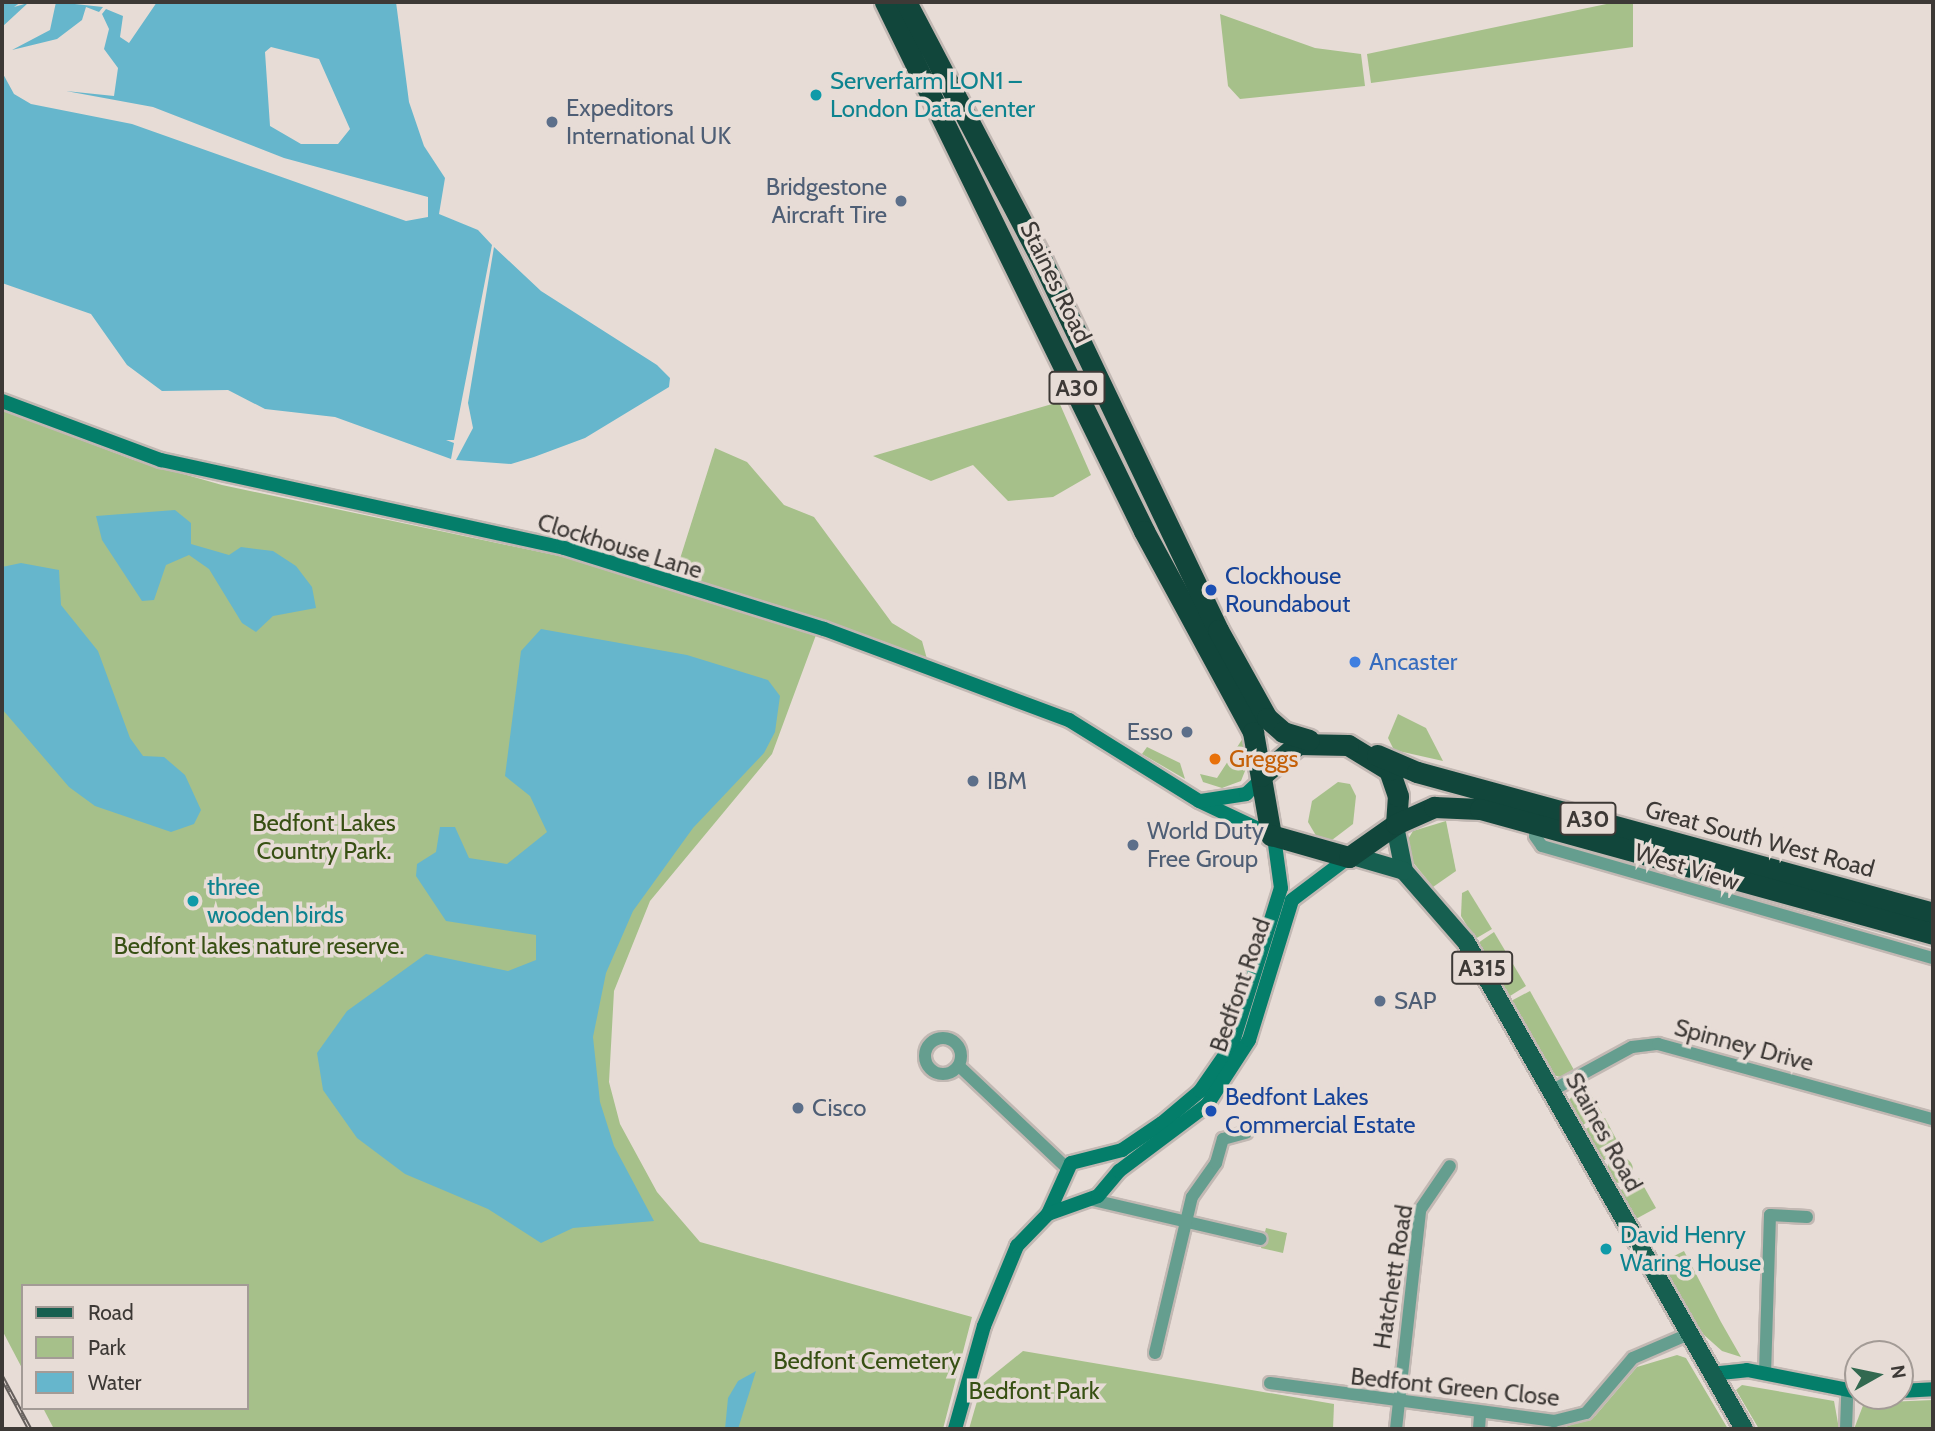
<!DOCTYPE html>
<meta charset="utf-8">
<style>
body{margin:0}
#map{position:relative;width:1935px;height:1431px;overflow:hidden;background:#e7dcd6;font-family:Cabin,sans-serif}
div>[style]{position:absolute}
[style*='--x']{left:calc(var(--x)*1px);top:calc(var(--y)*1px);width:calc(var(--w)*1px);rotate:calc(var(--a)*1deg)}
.green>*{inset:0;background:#a6c08a}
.round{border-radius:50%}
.water>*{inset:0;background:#66b6cc}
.roads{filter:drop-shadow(2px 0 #c2b8b3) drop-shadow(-2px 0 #c2b8b3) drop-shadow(0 2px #c2b8b3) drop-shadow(0 -2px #c2b8b3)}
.street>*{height:12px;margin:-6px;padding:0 6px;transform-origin:6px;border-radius:6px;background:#659e8f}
.street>.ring{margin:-6px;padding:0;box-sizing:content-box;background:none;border:12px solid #659e8f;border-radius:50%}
.secondary>*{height:14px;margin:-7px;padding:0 7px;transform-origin:7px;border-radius:7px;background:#047e6a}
.primary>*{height:18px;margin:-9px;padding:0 9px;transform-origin:9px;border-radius:9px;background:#165f50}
.highway>*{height:21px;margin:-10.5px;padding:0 10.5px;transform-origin:10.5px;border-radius:10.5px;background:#11463b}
.rail>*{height:5px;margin-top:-2.5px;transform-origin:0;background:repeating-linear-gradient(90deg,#e7dcd6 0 8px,#655f5c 0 16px);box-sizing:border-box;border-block:2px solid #655f5c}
.dots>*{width:19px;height:19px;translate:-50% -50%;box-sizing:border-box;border:4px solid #e7dcd6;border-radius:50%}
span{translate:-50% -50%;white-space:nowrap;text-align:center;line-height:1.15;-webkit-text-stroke:7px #e7dcd6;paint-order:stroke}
.shield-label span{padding:2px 5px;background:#e7dcd6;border:2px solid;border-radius:5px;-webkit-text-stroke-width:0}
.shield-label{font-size:23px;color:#3d3936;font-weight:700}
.culture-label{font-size:24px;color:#0d838f}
.left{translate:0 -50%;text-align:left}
.service-label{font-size:24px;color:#4e5e75}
.right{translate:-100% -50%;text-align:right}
.street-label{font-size:24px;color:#3d3936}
.transit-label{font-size:24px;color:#164399}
.shop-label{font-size:24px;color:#366cbe}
.food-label{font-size:24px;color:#c56008}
.park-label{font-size:24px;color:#375013}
.frame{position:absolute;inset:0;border:4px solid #3d3936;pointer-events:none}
.legend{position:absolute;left:21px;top:1284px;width:228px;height:126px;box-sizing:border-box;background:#e7dcd6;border:2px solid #a39b96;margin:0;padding:9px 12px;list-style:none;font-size:21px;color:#3d3936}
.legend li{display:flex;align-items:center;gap:14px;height:35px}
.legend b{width:35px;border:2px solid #a39b96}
.north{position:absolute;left:1844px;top:1340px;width:70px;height:70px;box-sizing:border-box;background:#e7dcd6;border:2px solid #a39b96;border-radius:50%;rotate:81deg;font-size:19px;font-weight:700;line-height:28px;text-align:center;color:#3d3936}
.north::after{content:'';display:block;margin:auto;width:24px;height:32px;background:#326950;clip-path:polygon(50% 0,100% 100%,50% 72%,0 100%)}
</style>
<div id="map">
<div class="green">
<i style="clip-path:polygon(1616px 2px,1633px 2px,1633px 47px,1371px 83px,1367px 54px)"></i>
<i style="clip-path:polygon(1220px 14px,1315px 48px,1361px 54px,1365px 86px,1240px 99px,1228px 86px)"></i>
<i style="clip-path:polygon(1059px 402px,1091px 475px,1053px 497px,1008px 501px,973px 465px,931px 481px,873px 456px)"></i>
<i style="clip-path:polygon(2px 410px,134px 460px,222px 485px,564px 557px,816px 635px,772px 754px,650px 901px,614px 991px,609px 1082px,620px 1124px,657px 1192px,700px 1242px,972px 1317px,943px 1429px,54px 1429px,43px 1408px,247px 1408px,247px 1286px,23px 1286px,23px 1370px,2px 1330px)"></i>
<i style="clip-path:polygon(715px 448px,747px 462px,784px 505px,814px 517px,892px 623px,922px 641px,927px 659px,693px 585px,679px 562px)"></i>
<i style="clip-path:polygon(1398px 714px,1426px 728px,1443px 761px,1394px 750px,1388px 738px)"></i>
<i style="clip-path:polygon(1243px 738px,1249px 761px,1241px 781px,1222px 788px,1203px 782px,1200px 774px,1217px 778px)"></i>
<i style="clip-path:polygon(1147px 747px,1180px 763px,1185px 779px,1142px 754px)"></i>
<i style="clip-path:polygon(1338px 782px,1350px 784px,1356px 796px,1353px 824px,1332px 840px,1318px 839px,1308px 822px,1312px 801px)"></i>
<i style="clip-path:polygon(1446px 821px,1456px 871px,1433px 887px,1407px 855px,1407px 841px,1413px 831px)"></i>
<i style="clip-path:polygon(1468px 890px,1492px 929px,1475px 939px,1461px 916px,1462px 893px)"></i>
<i style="clip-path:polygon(1494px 932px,1526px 986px,1510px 996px,1478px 943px)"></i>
<i style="clip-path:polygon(1530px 991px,1574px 1070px,1561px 1077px,1551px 1075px,1511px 1001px)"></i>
<i style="clip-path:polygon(1584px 1084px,1602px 1113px,1581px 1126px,1568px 1101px)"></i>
<i style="clip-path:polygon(1605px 1118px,1622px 1150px,1601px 1162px,1584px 1130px)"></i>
<i class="round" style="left:1607px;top:1157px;width:26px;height:26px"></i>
<i style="clip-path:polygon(1639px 1178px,1656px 1208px,1634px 1220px,1618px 1192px)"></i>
<i style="clip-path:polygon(1266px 1228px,1287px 1233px,1283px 1253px,1261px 1248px)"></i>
<i style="clip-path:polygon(1684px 1251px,1721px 1322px,1741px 1357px,1722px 1351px,1704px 1335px,1658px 1264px)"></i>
<i style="clip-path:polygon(1023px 1351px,1334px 1404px,1333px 1429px,969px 1429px,982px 1384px)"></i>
<i style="clip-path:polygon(1677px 1355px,1686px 1358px,1728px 1429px,1560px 1429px,1595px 1416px,1637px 1367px)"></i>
<i style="clip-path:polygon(1742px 1385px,1834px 1401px,1839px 1429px,1759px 1429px,1736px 1390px)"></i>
<i style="clip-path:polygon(1933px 1400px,1933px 1429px,1854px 1429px,1864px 1403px)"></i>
</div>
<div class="water">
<i style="clip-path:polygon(2px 2px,21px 2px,14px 7px,28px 3px,2px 27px)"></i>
<i style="clip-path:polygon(56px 2px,103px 7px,99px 12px,86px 7px,82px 20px,57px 39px,12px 50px,50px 30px)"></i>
<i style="clip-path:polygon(evenodd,157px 2px,396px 2px,409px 102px,424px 146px,445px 178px,439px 214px,478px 230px,492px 245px,454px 440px,446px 440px,454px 443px,451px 459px,335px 417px,265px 409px,228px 390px,162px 391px,127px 365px,91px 314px,2px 283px,2px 72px,14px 94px,31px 104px,132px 124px,406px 221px,428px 217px,428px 197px,284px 158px,153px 107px,66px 91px,114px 96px,118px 68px,104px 49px,109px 29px,102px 14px,106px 9px,123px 16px,120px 37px,129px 43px,157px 2px,271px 47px,319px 59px,350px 129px,338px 144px,301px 144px,270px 126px,265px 52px,271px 47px)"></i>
<i style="clip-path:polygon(494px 247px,541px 291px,657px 365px,670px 378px,669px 387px,585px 438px,534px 457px,511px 464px,456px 460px,473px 428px,468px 403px)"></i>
<i style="clip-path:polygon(175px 510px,191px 523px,191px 544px,229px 555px,241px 547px,273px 551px,296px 566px,312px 587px,316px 608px,273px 616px,256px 632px,242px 623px,209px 569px,189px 555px,166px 565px,154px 600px,142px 601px,102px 540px,96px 516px)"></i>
<i style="clip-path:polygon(21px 563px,59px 570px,61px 605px,98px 651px,130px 738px,143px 756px,164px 757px,185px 775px,201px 810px,194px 824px,171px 832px,95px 806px,69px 787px,2px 709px,2px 567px)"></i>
<i style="clip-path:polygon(541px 629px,687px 655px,768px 680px,780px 696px,775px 732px,764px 753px,693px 828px,633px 911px,606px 973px,593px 1037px,600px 1102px,614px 1146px,654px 1221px,573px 1228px,541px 1243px,488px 1209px,405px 1174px,357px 1138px,323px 1090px,317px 1053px,347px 1011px,426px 954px,508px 971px,536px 960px,536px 935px,446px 921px,416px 876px,417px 864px,436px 852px,440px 827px,455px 827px,469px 858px,507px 864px,547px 832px,530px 796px,505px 776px,521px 651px)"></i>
<i style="clip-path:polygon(756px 1371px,738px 1429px,725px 1429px,728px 1398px,738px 1381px)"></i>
</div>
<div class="roads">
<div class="street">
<i style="--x:1538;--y:824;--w:12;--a:104"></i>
<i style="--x:1535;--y:836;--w:12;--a:55"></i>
<i style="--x:1542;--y:846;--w:407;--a:16"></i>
<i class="ring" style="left:925px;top:1038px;width:24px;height:24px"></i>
<i style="--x:959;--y:1066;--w:149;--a:43.4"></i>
<i style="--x:1551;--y:1091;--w:92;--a:-28.5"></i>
<i style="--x:1632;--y:1047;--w:26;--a:-7"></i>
<i style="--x:1658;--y:1044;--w:285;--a:15.3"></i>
<i style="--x:1093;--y:1200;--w:172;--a:13.1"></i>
<i style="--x:1155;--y:1353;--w:160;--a:-76.7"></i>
<i style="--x:1192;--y:1197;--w:42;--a:-54.8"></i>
<i style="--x:1216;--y:1163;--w:25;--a:-74"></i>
<i style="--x:1223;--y:1139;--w:24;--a:-15"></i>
<i style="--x:1765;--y:1374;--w:159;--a:-88.2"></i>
<i style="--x:1770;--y:1215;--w:37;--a:3"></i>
<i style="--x:1270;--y:1383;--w:287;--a:7.6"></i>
<i style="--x:1554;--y:1421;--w:33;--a:-14"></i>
<i style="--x:1586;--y:1413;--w:72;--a:-49.5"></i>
<i style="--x:1633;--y:1358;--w:61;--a:-23.2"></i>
<i style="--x:1396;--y:1429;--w:220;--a:-83.7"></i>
<i style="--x:1420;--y:1210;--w:53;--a:-55.7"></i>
<i style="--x:1479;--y:1429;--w:16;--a:-86"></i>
<i style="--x:1846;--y:1429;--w:37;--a:-88"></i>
</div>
<div class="secondary">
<i style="--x:2;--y:401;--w:170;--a:20.4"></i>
<i style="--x:161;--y:460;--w:412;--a:12.3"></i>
<i style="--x:564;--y:548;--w:272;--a:17.3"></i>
<i style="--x:824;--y:629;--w:261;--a:20.4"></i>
<i style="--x:1069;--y:720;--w:153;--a:31.9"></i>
<i style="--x:1199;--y:801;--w:80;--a:25.3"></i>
<i style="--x:1201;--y:801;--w:46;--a:-8.8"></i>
<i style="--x:1246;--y:794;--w:22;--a:-43"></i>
<i style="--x:1048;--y:1214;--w:56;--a:-65.7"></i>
<i style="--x:1071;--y:1163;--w:53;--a:-14.3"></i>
<i style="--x:1122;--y:1150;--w:48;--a:-34"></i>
<i style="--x:1162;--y:1123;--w:50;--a:-40.1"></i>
<i style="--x:1200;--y:1091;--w:56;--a:-55.2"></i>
<i style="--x:1232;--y:1045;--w:164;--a:-72.7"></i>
<i style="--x:1281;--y:888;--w:51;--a:-97.8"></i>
<i style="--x:1711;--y:1374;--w:36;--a:-6"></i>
<i style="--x:1747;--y:1370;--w:113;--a:11.2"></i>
<i style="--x:1900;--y:1391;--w:33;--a:-3"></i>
<i style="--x:955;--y:1429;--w:107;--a:-74.3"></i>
<i style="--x:984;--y:1326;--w:87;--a:-67.6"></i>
<i style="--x:1017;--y:1246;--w:45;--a:-45.9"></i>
<i style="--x:1048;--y:1214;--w:53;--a:-19.8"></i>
<i style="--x:1098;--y:1196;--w:33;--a:-50"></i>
<i style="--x:1119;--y:1171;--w:110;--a:-36.9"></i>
<i style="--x:1207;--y:1105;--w:77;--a:-57.1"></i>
<i style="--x:1249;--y:1040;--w:146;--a:-72.9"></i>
<i style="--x:1292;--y:900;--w:71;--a:-37"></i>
</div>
<div class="primary">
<i style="--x:1395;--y:826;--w:46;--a:78.7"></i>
<i style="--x:1404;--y:871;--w:94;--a:48.9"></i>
<i style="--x:1466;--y:942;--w:561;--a:60.28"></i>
<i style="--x:1353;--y:856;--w:53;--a:16.4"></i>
</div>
<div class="highway">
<i style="--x:885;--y:2;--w:589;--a:63.91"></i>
<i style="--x:1144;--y:531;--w:229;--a:61.5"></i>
<i style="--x:1253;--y:732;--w:105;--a:80.1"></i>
<i style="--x:1271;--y:835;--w:81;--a:15.8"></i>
<i style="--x:1349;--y:857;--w:57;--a:-35.1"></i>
<i style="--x:1396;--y:824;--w:28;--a:-86"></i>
<i style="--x:1398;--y:796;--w:28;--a:-109"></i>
<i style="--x:1389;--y:770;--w:48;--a:-148.6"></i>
<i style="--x:1348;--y:745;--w:50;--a:-178.9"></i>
<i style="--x:1298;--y:744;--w:49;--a:139.1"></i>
<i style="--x:906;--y:2;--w:293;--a:62.3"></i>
<i style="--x:1042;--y:261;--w:409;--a:64.5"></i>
<i style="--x:1218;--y:630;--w:101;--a:60.9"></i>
<i style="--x:1267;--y:718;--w:21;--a:41"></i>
<i style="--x:1283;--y:732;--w:27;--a:17"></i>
<i style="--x:1377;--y:755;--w:43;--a:23"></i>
<i style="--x:1417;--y:772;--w:535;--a:15.28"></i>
<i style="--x:1396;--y:824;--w:42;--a:-24.1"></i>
<i style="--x:1434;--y:807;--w:46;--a:2.5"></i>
<i style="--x:1480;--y:809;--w:470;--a:15.4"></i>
</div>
</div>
<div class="rail">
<i style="--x:2;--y:1377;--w:59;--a:61.7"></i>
</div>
<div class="dots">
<i style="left:816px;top:95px;background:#0f9aa8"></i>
<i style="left:552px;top:122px;background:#5c6f8a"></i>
<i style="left:901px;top:201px;background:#5c6f8a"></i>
<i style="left:1211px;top:590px;background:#1a4fb4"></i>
<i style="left:1355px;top:662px;background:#3f7fe0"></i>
<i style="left:1187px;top:732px;background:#5c6f8a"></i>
<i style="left:1215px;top:759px;background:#e8710a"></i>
<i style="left:973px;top:781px;background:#5c6f8a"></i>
<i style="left:1133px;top:845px;background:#5c6f8a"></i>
<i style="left:193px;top:901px;background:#0f9aa8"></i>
<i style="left:1380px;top:1001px;background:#5c6f8a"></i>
<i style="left:798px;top:1108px;background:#5c6f8a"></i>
<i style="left:1211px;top:1111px;background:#1a4fb4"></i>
<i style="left:1606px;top:1249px;background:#0f9aa8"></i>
</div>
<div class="shield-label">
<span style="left:1077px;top:388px">A30</span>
<span style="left:1588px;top:819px">A30</span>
<span style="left:1482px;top:968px">A315</span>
</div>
<div class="culture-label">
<span class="left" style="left:830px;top:95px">Serverfarm LON1 –<br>London Data Center</span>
<span class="left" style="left:207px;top:901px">three<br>wooden birds</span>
<span class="left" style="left:1620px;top:1249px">David Henry<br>Waring House</span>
</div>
<div class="service-label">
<span class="left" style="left:566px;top:122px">Expeditors<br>International UK</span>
<span class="right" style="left:887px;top:201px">Bridgestone<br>Aircraft Tire</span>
<span class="right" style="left:1173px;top:732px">Esso</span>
<span class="left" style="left:987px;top:781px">IBM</span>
<span class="left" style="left:1147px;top:845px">World Duty<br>Free Group</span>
<span class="left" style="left:1394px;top:1001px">SAP</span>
<span class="left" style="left:812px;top:1108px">Cisco</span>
</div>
<div class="street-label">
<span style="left:1056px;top:282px;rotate:64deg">Staines Road</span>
<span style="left:620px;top:546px;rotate:17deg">Clockhouse Lane</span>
<span style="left:1760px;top:839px;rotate:15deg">Great South West Road</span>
<span style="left:1687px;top:867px;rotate:17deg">West View</span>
<span style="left:1240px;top:985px;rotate:-71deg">Bedfont Road</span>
<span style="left:1744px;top:1045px;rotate:15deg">Spinney Drive</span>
<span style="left:1604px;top:1132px;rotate:61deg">Staines Road</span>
<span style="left:1393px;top:1277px;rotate:-81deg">Hatchett Road</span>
<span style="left:1455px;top:1387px;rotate:6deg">Bedfont Green Close</span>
</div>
<div class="transit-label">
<span class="left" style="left:1225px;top:590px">Clockhouse<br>Roundabout</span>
<span class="left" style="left:1225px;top:1111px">Bedfont Lakes<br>Commercial Estate</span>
</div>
<div class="shop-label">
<span class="left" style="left:1369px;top:662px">Ancaster</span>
</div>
<div class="food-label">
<span class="left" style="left:1229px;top:759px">Greggs</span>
</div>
<div class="park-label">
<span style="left:324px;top:837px">Bedfont Lakes<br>Country Park.</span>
<span style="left:259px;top:946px">Bedfont lakes nature reserve.</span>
<span style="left:867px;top:1361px">Bedfont Cemetery</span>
<span style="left:1034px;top:1391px">Bedfont Park</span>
</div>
<div class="frame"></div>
<ul class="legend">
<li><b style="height:9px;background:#165f50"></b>Road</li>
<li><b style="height:19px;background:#a6c08a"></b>Park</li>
<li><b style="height:19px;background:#66b6cc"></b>Water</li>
</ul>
<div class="north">N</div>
</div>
